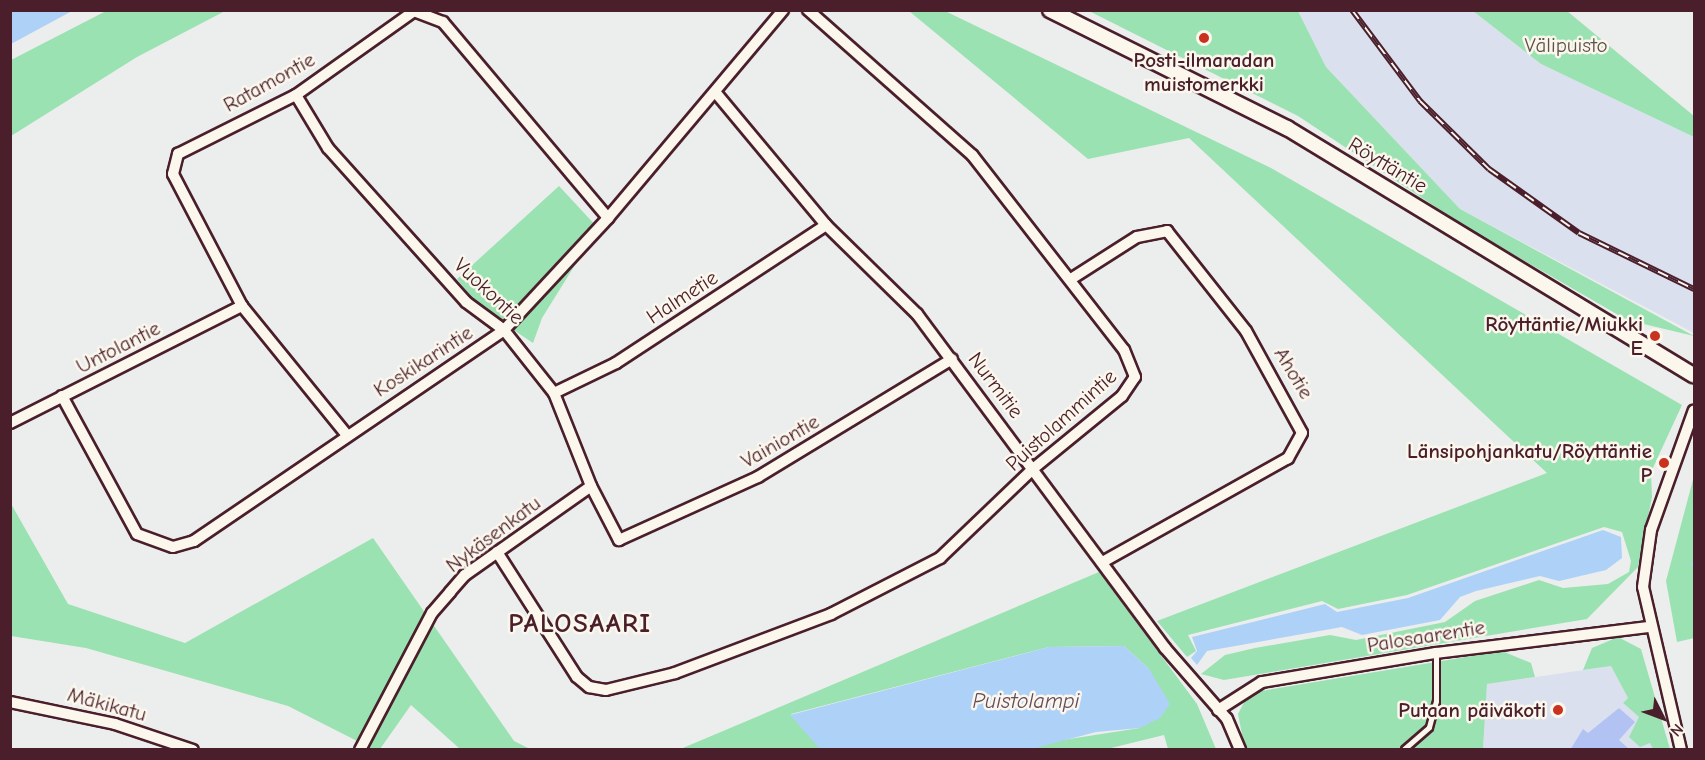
<!DOCTYPE html>
<meta charset="utf-8">
<style>
body{margin:0}
#map{position:relative;width:1705px;height:760px;overflow:hidden;background:#eceded;font-family:"Comic Neue",sans-serif}
div>[style]{position:absolute}
[style*='--x']{left:calc(var(--x)*1px);top:calc(var(--y)*1px);width:calc(var(--w)*1px);rotate:calc(var(--a)*1deg)}
.built>*{inset:0;background:#dbe0ef}
.green>*{inset:0;background:#9ae2b1}
.water>*{inset:0;background:#aed2f7}
.stream>*{height:4px;margin:-2px;padding:0 2px;transform-origin:2px;border-radius:2px;background:#aed2f7}
.building>*{inset:0;background:#b2c3f3}
.roads{filter:drop-shadow(2px 0 #4a1f2b) drop-shadow(-2px 0 #4a1f2b) drop-shadow(0 2px #4a1f2b) drop-shadow(0 -2px #4a1f2b)}
.service>*{height:5px;margin:-2.5px;padding:0 2.5px;transform-origin:2.5px;border-radius:2.5px;background:#fbf7ec}
.minor>*{height:10px;margin:-5px;padding:0 5px;transform-origin:5px;border-radius:5px;background:#fbf7ec}
.tertiary>*{height:14px;margin:-7px;padding:0 7px;transform-origin:7px;border-radius:7px;background:#fbf7ec}
.rail>*{height:6px;margin-top:-3px;transform-origin:0;background:repeating-linear-gradient(90deg,#fbf7ec 0 11px,#4a1f2b 0 22px);box-sizing:border-box;border-block:2px solid #4a1f2b}
.dots>*{width:16px;height:16px;translate:-50% -50%;box-sizing:border-box;border:3px solid #fbf7ec;border-radius:50%}
span{translate:-50% -50%;white-space:nowrap;text-align:center;line-height:1.15;-webkit-text-stroke:5px #fbf7ec;paint-order:stroke}
.park-label{font-size:21px;color:#5e504c}
.poi-label{font-size:21px;color:#4a1f2b;font-weight:700}
.right{translate:-100% -50%;text-align:right}
.street-label{font-size:21px;color:#4a1f2b}
.water-label{font-size:22px;color:#634c5e;font-style:italic}
.district-label{font-size:27px;color:#4a1f2b;font-weight:700;letter-spacing:1.5px}
.frame{position:absolute;inset:0;border:12px solid #4a1f2b;pointer-events:none}
.north{position:absolute;left:1633px;top:688px;width:60px;height:60px;-webkit-text-stroke:4px #fbf7ec;paint-order:stroke;rotate:132deg;font-size:16px;font-weight:700;line-height:24px;text-align:center;color:#4a1f2b}
.north::after{content:'';display:block;margin:auto;width:21px;height:27px;background:#4a1f2b;clip-path:polygon(50% 0,100% 100%,50% 72%,0 100%)}
</style>
<div id="map">
<div class="built">
<i style="clip-path:polygon(1298px 11px,1473px 11px,1541px 64px,1694px 137px,1694px 333px,1460px 209px,1326px 67px)"></i>
<i style="clip-path:polygon(1611px 666px,1628px 698px,1623px 703px,1639px 717px,1653px 749px,1483px 750px,1487px 684px)"></i>
</div>
<div class="green">
<i style="clip-path:polygon(108px 10px,225px 11px,137px 57px,11px 136px,11px 60px)"></i>
<i style="clip-path:polygon(909px 11px,945px 11px,1271px 168px,1682px 405px,1651px 472px,1652px 497px,1638px 567px,1587px 619px,1224px 680px,1201px 674px,1225px 655px,1255px 648px,1330px 635px,1356px 640px,1445px 622px,1475px 601px,1539px 580px,1563px 588px,1608px 584px,1629px 572px,1631px 561px,1622px 532px,1604px 527px,1407px 595px,1338px 609px,1322px 601px,1188px 635px,1196px 651px,1187px 657px,1157px 621px,1547px 473px,1189px 138px,1088px 159px)"></i>
<i style="clip-path:polygon(1089px 11px,1298px 11px,1326px 67px,1460px 209px,1694px 336px,1627px 320px,1466px 227px,1298px 116px)"></i>
<i style="clip-path:polygon(1473px 11px,1567px 11px,1694px 116px,1694px 137px,1541px 64px)"></i>
<i style="clip-path:polygon(559px 186px,598px 228px,542px 318px,533px 343px,482px 309px,457px 279px)"></i>
<i style="clip-path:polygon(1694px 476px,1694px 638px,1677px 642px,1666px 581px)"></i>
<i style="clip-path:polygon(10px 502px,68px 604px,185px 643px,373px 538px,514px 741px,530px 749px,460px 749px,411px 705px,380px 749px,373px 749px,288px 706px,86px 648px,11px 636px)"></i>
<i style="clip-path:polygon(1099px 572px,1197px 704px,1216px 749px,1168px 749px,1164px 735px,1107px 749px,1005px 749px,1140px 728px,1149px 669px,1124px 646px,1049px 647px,791px 714px,821px 749px,678px 750px)"></i>
<i style="clip-path:polygon(1618px 637px,1641px 649px,1670px 749px,1653px 749px,1650px 743px,1640px 747px,1629px 737px,1639px 717px,1623px 703px,1628px 698px,1611px 666px,1583px 670px,1592px 648px)"></i>
<i style="clip-path:polygon(1502px 651px,1531px 663px,1535px 677px,1487px 684px,1483px 749px,1245px 749px,1238px 714px,1249px 693px)"></i>
</div>
<div class="water">
<i style="clip-path:polygon(11px 10px,72px 10px,72px 11px,11px 44px)"></i>
<i style="clip-path:polygon(1603px 530px,1621px 537px,1622px 558px,1606px 570px,1559px 581px,1540px 576px,1476px 591px,1460px 597px,1440px 620px,1362px 635px,1342px 627px,1207px 651px,1197px 665px,1191px 658px,1197px 651px,1192px 637px,1325px 604px,1337px 612px,1408px 598px)"></i>
<i style="clip-path:polygon(1124px 646px,1149px 669px,1170px 704px,1160px 718px,1140px 728px,1096px 732px,1035px 748px,821px 750px,790px 715px,1049px 647px)"></i>
</div>
<div class="stream">
<i style="--x:1693;--y:564;--w:1;--a:0"></i>
</div>
<div class="building">
<i style="clip-path:polygon(1619px 708px,1635px 722px,1619px 740px,1630px 750px,1570px 750px,1583px 729px,1588px 733px)"></i>
</div>
<div class="roads">
<div class="service">
<i style="--x:1404;--y:749;--w:33;--a:-41"></i>
<i style="--x:1429;--y:727;--w:27;--a:-75"></i>
<i style="--x:1436;--y:701;--w:48;--a:-90"></i>
</div>
<div class="minor">
<i style="--x:716;--y:93;--w:172;--a:50.2"></i>
<i style="--x:826;--y:225;--w:127;--a:44.4"></i>
<i style="--x:917;--y:314;--w:416;--a:53.4"></i>
<i style="--x:1165;--y:648;--w:94;--a:48.9"></i>
<i style="--x:1227;--y:719;--w:34;--a:67"></i>
<i style="--x:296;--y:95;--w:62;--a:58.9"></i>
<i style="--x:328;--y:148;--w:207;--a:48.1"></i>
<i style="--x:466;--y:302;--w:47;--a:36.4"></i>
<i style="--x:504;--y:330;--w:80;--a:51.6"></i>
<i style="--x:554;--y:393;--w:100;--a:68.3"></i>
<i style="--x:591;--y:486;--w:61;--a:62.6"></i>
<i style="--x:619;--y:540;--w:153;--a:-24.4"></i>
<i style="--x:758;--y:477;--w:227;--a:-31.3"></i>
<i style="--x:1071;--y:279;--w:78;--a:-32.5"></i>
<i style="--x:1137;--y:237;--w:31;--a:-11"></i>
<i style="--x:1167;--y:231;--w:127;--a:51.7"></i>
<i style="--x:1246;--y:331;--w:116;--a:61.2"></i>
<i style="--x:1302;--y:433;--w:29;--a:119"></i>
<i style="--x:1288;--y:458;--w:212;--a:150.7"></i>
<i style="--x:554;--y:393;--w:69;--a:-25.8"></i>
<i style="--x:616;--y:363;--w:251;--a:-33.3"></i>
<i style="--x:62;--y:396;--w:157;--a:61.5"></i>
<i style="--x:137;--y:534;--w:38;--a:20"></i>
<i style="--x:173;--y:547;--w:22;--a:-16"></i>
<i style="--x:194;--y:541;--w:375;--a:-34.2"></i>
<i style="--x:504;--y:330;--w:153;--a:-47.1"></i>
<i style="--x:608;--y:218;--w:272;--a:-49.9"></i>
<i style="--x:10;--y:423;--w:260;--a:-26.8"></i>
<i style="--x:346;--y:434;--w:165;--a:-129.1"></i>
<i style="--x:242;--y:306;--w:149;--a:-117.6"></i>
<i style="--x:173;--y:174;--w:21;--a:-76"></i>
<i style="--x:178;--y:154;--w:132;--a:-26.6"></i>
<i style="--x:296;--y:95;--w:145;--a:-35.4"></i>
<i style="--x:414;--y:11;--w:31;--a:21"></i>
<i style="--x:443;--y:22;--w:256;--a:49.9"></i>
<i style="--x:497;--y:552;--w:148;--a:57.4"></i>
<i style="--x:577;--y:677;--w:16;--a:40"></i>
<i style="--x:589;--y:687;--w:17;--a:10"></i>
<i style="--x:606;--y:690;--w:71;--a:-13.8"></i>
<i style="--x:675;--y:673;--w:167;--a:-20.7"></i>
<i style="--x:831;--y:614;--w:123;--a:-27.2"></i>
<i style="--x:940;--y:558;--w:130;--a:-43.8"></i>
<i style="--x:1034;--y:468;--w:114;--a:-39.3"></i>
<i style="--x:1122;--y:396;--w:23;--a:-56"></i>
<i style="--x:1135;--y:377;--w:29;--a:-112"></i>
<i style="--x:1124;--y:350;--w:247;--a:-127.9"></i>
<i style="--x:972;--y:155;--w:219;--a:-138.5"></i>
<i style="--x:10;--y:702;--w:107;--a:11.8"></i>
<i style="--x:115;--y:724;--w:82;--a:18.4"></i>
<i style="--x:1218;--y:710;--w:52;--a:-32.5"></i>
<i style="--x:1262;--y:682;--w:176;--a:-9.5"></i>
<i style="--x:1436;--y:653;--w:215;--a:-7"></i>
<i style="--x:360;--y:750;--w:155;--a:-62.3"></i>
<i style="--x:432;--y:613;--w:28;--a:-49"></i>
<i style="--x:450;--y:592;--w:23;--a:-49"></i>
<i style="--x:465;--y:575;--w:154;--a:-35.2"></i>
<i style="--x:1681;--y:750;--w:167;--a:-103.1"></i>
<i style="--x:1643;--y:587;--w:58;--a:-82"></i>
<i style="--x:1651;--y:530;--w:127;--a:-70.3"></i>
</div>
<div class="tertiary">
<i style="--x:1050;--y:10;--w:265;--a:26.5"></i>
<i style="--x:1287;--y:128;--w:476;--a:31.3"></i>
</div>
</div>
<div class="rail">
<i style="--x:1352;--y:10;--w:114;--a:53.2"></i>
<i style="--x:1420;--y:101;--w:97;--a:44.6"></i>
<i style="--x:1489;--y:169;--w:110;--a:35.4"></i>
<i style="--x:1579;--y:233;--w:128;--a:26"></i>
</div>
<div class="dots">
<i style="left:1204px;top:38px;background:#c8321e"></i>
<i style="left:1655px;top:336px;background:#c8321e"></i>
<i style="left:1664px;top:463px;background:#c8321e"></i>
<i style="left:1558px;top:710px;background:#c8321e"></i>
</div>
<div class="park-label">
<span style="left:1566px;top:45px">Välipuisto</span>
</div>
<div class="poi-label">
<span style="left:1204px;top:72px">Posti-ilmaradan<br>muistomerkki</span>
<span class="right" style="left:1643px;top:336px">Röyttäntie/Miukki<br>E</span>
<span class="right" style="left:1652px;top:463px">Länsipohjankatu/Röyttäntie<br>P</span>
<span class="right" style="left:1546px;top:710px">Putaan päiväkoti</span>
</div>
<div class="street-label">
<span style="left:269px;top:82px;rotate:-29deg">Ratamontie</span>
<span style="left:1388px;top:165px;rotate:31deg">Röyttäntie</span>
<span style="left:489px;top:291px;rotate:43deg">Vuokontie</span>
<span style="left:682px;top:297px;rotate:-33deg">Halmetie</span>
<span style="left:118px;top:347px;rotate:-27deg">Untolantie</span>
<span style="left:423px;top:361px;rotate:-33deg">Koskikarintie</span>
<span style="left:1294px;top:373px;rotate:59deg">Ahotie</span>
<span style="left:996px;top:385px;rotate:53deg">Nurmitie</span>
<span style="left:1061px;top:420px;rotate:-42deg">Puistolammintie</span>
<span style="left:780px;top:441px;rotate:-30deg">Vainiontie</span>
<span style="left:493px;top:534px;rotate:-37deg">Nykäsenkatu</span>
<span style="left:1426px;top:636px;rotate:-9deg">Palosaarentie</span>
<span style="left:107px;top:704px;rotate:15deg">Mäkikatu</span>
</div>
<div class="water-label">
<span style="left:1026px;top:702px">Puistolampi</span>
</div>
<div class="district-label">
<span style="left:580px;top:624px">PALOSAARI</span>
</div>
<div class="frame"></div>
<div class="north">N</div>
</div>
